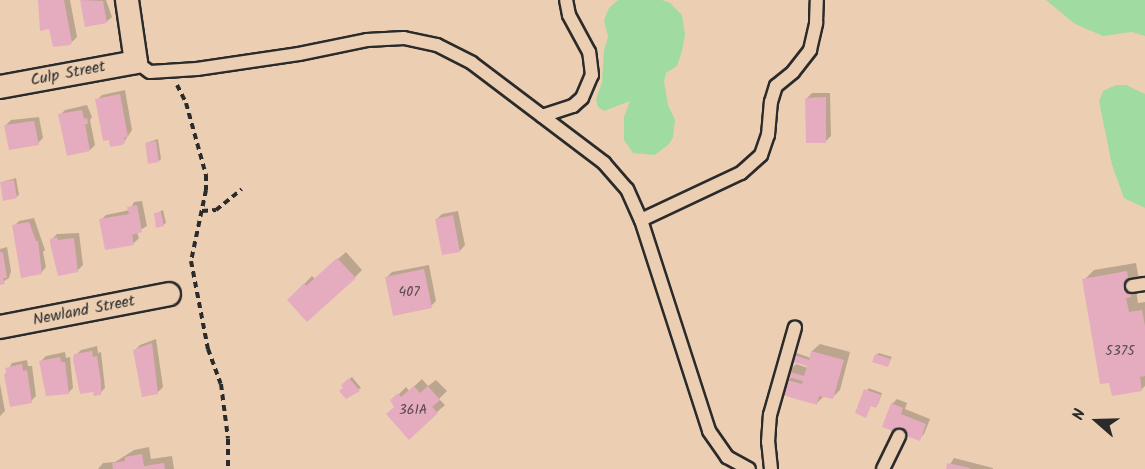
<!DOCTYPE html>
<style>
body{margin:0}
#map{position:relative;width:1145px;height:469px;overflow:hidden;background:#eccfb3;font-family:Kalam,sans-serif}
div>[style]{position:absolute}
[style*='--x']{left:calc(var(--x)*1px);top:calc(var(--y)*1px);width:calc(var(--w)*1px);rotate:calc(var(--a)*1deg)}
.green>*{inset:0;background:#a0dba2}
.shadow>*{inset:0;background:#0003}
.building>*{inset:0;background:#e5acbf}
.path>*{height:4px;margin-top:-2px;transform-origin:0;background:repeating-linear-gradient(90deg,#2b2b2b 0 6px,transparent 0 10.5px)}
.roads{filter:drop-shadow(2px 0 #2b2b2b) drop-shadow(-2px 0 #2b2b2b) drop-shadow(0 2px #2b2b2b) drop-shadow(0 -2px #2b2b2b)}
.lane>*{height:12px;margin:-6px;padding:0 6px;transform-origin:6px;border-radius:6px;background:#eccfb3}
.street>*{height:22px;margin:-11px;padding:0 11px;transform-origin:11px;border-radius:11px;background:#eccfb3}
span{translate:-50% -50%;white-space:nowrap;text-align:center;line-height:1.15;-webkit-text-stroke:4.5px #eccfb3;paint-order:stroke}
.number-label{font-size:14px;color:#5a4b50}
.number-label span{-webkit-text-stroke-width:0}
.street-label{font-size:16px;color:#2b2b2b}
.north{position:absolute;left:1067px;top:391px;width:60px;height:60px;-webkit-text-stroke:4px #eccfb3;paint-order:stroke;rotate:290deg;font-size:16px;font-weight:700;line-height:24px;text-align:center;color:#2b2b2b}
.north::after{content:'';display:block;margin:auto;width:21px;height:27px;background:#2b2b2b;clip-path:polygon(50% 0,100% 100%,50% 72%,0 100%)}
</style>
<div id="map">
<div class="green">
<i style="clip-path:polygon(618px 0,662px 0,670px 3px,682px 15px,685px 35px,682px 51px,677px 66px,666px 73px,664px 81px,668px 105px,675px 120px,673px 137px,669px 144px,655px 155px,633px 153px,624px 140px,624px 117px,630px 101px,604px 111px,598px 107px,596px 99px,602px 82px,604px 50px,608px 37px,604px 20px,609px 8px)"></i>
<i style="clip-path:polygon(1046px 0,1145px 0,1145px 36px,1132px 32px,1103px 36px,1075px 24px)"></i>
<i style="clip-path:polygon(1116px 85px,1126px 85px,1145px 94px,1145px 208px,1124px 198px,1112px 165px,1099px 101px,1103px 91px)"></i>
</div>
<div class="shadow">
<i style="clip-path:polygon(38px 0,70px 0,77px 37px,72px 42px,50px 27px)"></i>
<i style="clip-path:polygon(82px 0,106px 0,112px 17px,106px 22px,86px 25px)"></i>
<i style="clip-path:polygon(125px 90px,132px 130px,124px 142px,110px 138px,97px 100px,102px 95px)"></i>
<i style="clip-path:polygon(812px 93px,830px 93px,831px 136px,826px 141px,807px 98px)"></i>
<i style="clip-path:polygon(87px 105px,92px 117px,90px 120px,95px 145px,90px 150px,60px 115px,65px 110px)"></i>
<i style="clip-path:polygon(39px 117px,43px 138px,38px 143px,6px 125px,11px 120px)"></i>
<i style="clip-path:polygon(158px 139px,161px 159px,159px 161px,146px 143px)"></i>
<i style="clip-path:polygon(16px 178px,19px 195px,16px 197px,2px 182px)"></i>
<i style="clip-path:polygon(142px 201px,147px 226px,137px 232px,139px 238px,134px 243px,107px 249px,101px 220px,106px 215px,130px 210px,134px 202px)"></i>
<i style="clip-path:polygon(163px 210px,166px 223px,163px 225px,155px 214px)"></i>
<i style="clip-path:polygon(458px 211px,465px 245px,460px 251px,437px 219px,442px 214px)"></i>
<i style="clip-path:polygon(34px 218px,45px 250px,43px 252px,46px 267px,41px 273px,14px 226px,19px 221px)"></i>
<i style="clip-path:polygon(79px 233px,83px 265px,77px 271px,52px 239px,57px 234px)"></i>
<i style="clip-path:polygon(7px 247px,11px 271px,9px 278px,0 284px,0 249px)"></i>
<i style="clip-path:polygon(346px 252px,362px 270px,355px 277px,289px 300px,312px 276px,315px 279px)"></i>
<i style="clip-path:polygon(1136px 263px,1140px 286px,1136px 290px,1138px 303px,1145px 302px,1145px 386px,1141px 390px,1084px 280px,1094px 270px)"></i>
<i style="clip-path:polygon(429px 265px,436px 301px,431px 306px,387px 277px,392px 272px)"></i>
<i style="clip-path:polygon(156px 339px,163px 387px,158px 392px,134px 351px,140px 345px)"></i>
<i style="clip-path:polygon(820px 344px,850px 352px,840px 390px,832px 398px,824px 396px,817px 403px,788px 380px,792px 377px,788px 372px,796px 364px,808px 368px,810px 361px,792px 355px,794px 352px,811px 358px,812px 351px)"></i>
<i style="clip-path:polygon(97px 346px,98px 353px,101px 352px,105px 388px,100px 393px,76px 355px,81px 350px)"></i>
<i style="clip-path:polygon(65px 352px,66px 358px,70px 357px,73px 388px,68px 393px,41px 361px,46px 356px)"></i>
<i style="clip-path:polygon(879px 353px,892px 357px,887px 366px,876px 355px)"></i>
<i style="clip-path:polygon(27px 360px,28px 366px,32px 366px,36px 396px,31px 401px,5px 375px,12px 363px)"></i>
<i style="clip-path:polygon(352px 377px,361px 388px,359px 389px,343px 385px)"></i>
<i style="clip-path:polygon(422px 379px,428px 386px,436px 380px,447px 391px,439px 399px,445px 405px,437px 412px,396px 407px,392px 401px,406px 387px,409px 391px)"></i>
<i style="clip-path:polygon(0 384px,5px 411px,0 416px)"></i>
<i style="clip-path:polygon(868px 388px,882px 393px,878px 404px,871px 404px,866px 416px)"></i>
<i style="clip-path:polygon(897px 399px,907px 403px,905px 409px,930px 419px,924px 434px,919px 439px,892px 404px)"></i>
<i style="clip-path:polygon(149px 447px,151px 459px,172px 456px,174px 469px,98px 469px,103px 463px,115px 462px,134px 450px)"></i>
<i style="clip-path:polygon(954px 458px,993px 468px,993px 469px,947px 469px)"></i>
</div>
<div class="building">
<i style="clip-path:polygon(38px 0,64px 0,72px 43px,70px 45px,53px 47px,49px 29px,40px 31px)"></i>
<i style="clip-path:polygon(80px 0,103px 1px,107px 23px,85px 27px)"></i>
<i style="clip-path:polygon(120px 94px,128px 137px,124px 138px,125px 143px,122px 145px,110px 147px,109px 140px,103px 141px,95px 99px)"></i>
<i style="clip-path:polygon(826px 97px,826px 143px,806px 143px,805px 98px)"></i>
<i style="clip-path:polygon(82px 110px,84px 119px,87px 118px,88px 124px,85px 124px,90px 151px,67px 156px,58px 114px)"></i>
<i style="clip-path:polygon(34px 121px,39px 145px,9px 150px,4px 125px)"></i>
<i style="clip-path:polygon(156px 141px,159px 162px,148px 164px,145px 143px)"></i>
<i style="clip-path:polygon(14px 180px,17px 198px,3px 201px,0 182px)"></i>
<i style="clip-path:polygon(137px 205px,142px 232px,132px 235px,134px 245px,105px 250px,99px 219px,129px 214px,127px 207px)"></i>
<i style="clip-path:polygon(161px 212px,164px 226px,156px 228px,154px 213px)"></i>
<i style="clip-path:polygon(453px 215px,460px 252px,442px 255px,435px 219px)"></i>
<i style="clip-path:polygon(29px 222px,36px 241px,38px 241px,42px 274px,21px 278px,12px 225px)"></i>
<i style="clip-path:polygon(57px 237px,58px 240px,74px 238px,78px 272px,58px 276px,50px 243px,50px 239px)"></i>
<i style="clip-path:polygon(0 252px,3px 253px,7px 278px,3px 278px,5px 284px,0 285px)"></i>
<i style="clip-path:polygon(337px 258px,356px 278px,307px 322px,287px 300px,304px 283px,306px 286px)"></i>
<i style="clip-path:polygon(424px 269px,432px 308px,393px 316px,385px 277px)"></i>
<i style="clip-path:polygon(1127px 271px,1131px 297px,1126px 298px,1129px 312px,1142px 310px,1145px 326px,1145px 376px,1140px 377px,1142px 391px,1112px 396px,1109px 383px,1100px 384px,1082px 279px)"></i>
<i style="clip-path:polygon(152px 343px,158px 394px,142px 397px,133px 350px)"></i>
<i style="clip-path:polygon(92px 351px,93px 357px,97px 356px,101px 382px,101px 395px,94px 396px,93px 392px,80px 394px,73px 360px,74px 354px)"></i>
<i style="clip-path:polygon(811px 351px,844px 360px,833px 399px,819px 396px,817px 405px,782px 395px,787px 380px,802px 384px,803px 381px,785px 376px,787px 371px,804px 376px,807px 366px,789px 361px,791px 354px,809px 360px)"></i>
<i style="clip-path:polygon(875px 354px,891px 359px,888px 367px,872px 362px)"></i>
<i style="clip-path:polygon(60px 357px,61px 362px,65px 362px,69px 394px,46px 396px,39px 361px)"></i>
<i style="clip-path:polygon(22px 364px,23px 371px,27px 370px,32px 403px,10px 407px,4px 374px,7px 374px,5px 368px)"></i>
<i style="clip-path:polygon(349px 378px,360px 391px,346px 399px,339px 391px,343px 388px,341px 385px)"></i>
<i style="clip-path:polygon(414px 386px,420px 393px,428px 386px,440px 400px,432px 407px,438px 413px,409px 440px,386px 414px,394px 407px,390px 400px,398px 393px,401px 397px)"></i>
<i style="clip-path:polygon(864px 389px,881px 395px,876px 408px,871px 406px,866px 418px,855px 413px)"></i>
<i style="clip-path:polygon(891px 403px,903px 408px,901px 414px,926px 424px,920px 441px,882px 427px)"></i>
<i style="clip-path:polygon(142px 454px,144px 466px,164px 463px,165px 469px,113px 469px,112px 463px,125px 461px,125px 457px)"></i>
<i style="clip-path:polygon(947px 463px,970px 468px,970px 469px,946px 469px)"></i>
</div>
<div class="path">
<i style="--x:177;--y:85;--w:20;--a:63"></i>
<i style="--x:186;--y:103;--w:75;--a:74.5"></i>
<i style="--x:206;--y:175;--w:15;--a:90"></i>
<i style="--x:206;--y:190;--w:73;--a:101.9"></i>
<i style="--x:191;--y:261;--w:90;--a:79.1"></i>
<i style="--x:208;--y:349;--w:37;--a:70"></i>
<i style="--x:221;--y:384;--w:55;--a:82.7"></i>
<i style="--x:228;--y:439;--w:30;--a:90"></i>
<i style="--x:202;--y:211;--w:14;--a:-4"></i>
<i style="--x:216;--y:210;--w:33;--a:-39"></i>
</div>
<div class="roads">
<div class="lane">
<i style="--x:136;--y:62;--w:17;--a:36"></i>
<i style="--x:150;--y:72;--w:47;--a:-3.7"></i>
<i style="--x:197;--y:69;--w:103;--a:-8.4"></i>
<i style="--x:299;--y:54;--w:69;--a:-11.6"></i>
<i style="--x:367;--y:40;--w:37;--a:-3"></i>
<i style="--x:404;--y:38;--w:34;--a:12"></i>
<i style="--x:437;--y:45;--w:39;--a:27"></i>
<i style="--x:472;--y:63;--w:166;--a:37.1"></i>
<i style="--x:604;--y:163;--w:35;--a:49"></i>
<i style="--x:627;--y:189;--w:34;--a:66"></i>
<i style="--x:641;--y:220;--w:222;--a:72.1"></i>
<i style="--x:709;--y:431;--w:32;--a:55"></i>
<i style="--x:727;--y:457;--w:25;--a:29"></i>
<i style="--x:542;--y:116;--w:33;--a:-18"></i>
<i style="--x:573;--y:106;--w:12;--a:-42"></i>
<i style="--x:582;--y:98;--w:25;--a:-67"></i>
<i style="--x:592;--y:75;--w:23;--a:-97"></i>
<i style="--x:589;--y:52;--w:42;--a:-118.4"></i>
<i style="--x:569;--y:15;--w:15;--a:-101"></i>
<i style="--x:641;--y:220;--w:110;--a:-25.2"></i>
<i style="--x:741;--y:173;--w:27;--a:-42"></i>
<i style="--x:761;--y:155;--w:21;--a:-71"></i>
<i style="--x:768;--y:135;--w:33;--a:-85"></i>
<i style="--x:771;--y:102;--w:17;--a:-73"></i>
<i style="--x:776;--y:86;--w:22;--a:-39"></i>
<i style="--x:793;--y:72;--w:28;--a:-52"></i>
<i style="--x:810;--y:50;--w:28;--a:-77"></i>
<i style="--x:816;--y:23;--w:23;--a:-88"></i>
<i style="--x:1132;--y:286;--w:13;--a:-9"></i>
<i style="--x:771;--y:469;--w:27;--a:-96"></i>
<i style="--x:768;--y:442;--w:27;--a:-86"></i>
<i style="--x:770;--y:415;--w:91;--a:-74.1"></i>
<i style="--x:883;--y:469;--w:37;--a:-64"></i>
</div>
<div class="street">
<i style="--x:0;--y:87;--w:138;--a:-10.4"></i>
<i style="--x:136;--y:62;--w:63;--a:-98.3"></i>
<i style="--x:0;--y:327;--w:172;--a:-11"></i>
</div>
</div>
<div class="number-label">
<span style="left:409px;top:292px">407</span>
<span style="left:1120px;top:351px">5375</span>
<span style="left:413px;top:410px">361A</span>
</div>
<div class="street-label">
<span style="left:68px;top:74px;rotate:-11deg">Culp Street</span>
<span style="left:84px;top:311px;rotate:-11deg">Newland Street</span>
</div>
<div class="north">N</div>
</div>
